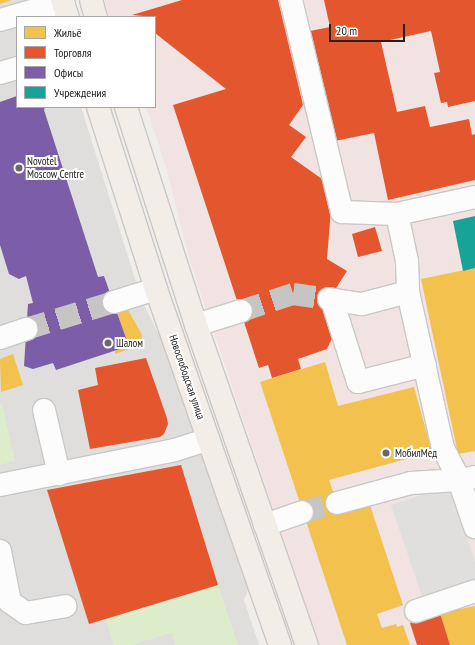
<!DOCTYPE html>
<meta charset="utf-8">
<style>
body{margin:0}
#map{position:relative;width:475px;height:645px;overflow:hidden;background:#f0eeeb;font-family:"PT Sans Narrow",sans-serif}
div>[style]{position:absolute}
[style*='--x']{left:calc(var(--x)*1px);top:calc(var(--y)*1px);width:calc(var(--w)*1px);rotate:calc(var(--a)*1deg)}
.residential>*{inset:0;background:#dfdedc}
.commercial>*{inset:0;background:#f1e3e1}
.grass>*{inset:0;background:#ddeccb}
.parking>*{inset:0;background:#e0dfde}
.homes>*{inset:0;background:#f2c14e}
.shops>*{inset:0;background:#e4572e}
.offices>*{inset:0;background:#7b5ea7}
.public>*{inset:0;background:#17a398}
.minor-tunnel>*{height:22px;margin-top:-11px;transform-origin:0;background:repeating-linear-gradient(90deg,#c7c5c3 0 22px,transparent 0 33px)}
.roads{filter:drop-shadow(1px 0 #c9c8c7) drop-shadow(-1px 0 #c9c8c7) drop-shadow(0 1px #c9c8c7) drop-shadow(0 -1px #c9c8c7)}
.minor>*{height:22px;margin:-11px;padding:0 11px;transform-origin:11px;border-radius:11px;background:#fdfcfc}
.major>*{height:22px;margin:-11px;padding:0 11px;transform-origin:11px;border-radius:11px;background:#f3ede7}
.dots>*{width:11px;height:11px;translate:-50% -50%;box-sizing:border-box;border:2px solid #fff;border-radius:50%}
span{translate:-50% -50%;white-space:nowrap;text-align:center;line-height:1.15;-webkit-text-stroke:4px #fff;paint-order:stroke}
.poi-label{font-size:11px;color:#222}
.left{translate:0 -50%;text-align:left}
.street-label{font-size:11px;color:#222}
.legend{position:absolute;left:16px;top:16px;width:140px;height:92px;box-sizing:border-box;background:#fff;border:1px solid #a7a7a7;margin:0;padding:5px 7px;list-style:none;font-size:12px;color:#222}
.legend li{display:flex;align-items:center;gap:8px;height:20px}
.legend b{width:20px;border:1px solid #a7a7a7}
.scale{position:absolute;left:329px;top:24px;width:76px;height:18px;box-sizing:border-box;border:2px solid #222;border-top:0;padding-left:5px;font-size:12px;line-height:14px;white-space:nowrap;color:#222;-webkit-text-stroke:3px #fff;paint-order:stroke}
</style>
<div id="map">
<div class="residential">
<i style="clip-path:polygon(0 0,47px 0,53px 17px,17px 17px,17px 107px,81px 107px,142px 301px,174px 365px,250px 586px,244px 600px,259px 645px,0 645px)"></i>
</div>
<div class="commercial">
<i style="clip-path:polygon(104px 0,475px 0,475px 645px,319px 645px,190px 262px,167px 171px,146px 107px,155px 107px,155px 17px,110px 17px)"></i>
</div>
<div class="grass">
<i style="clip-path:polygon(2px 404px,15px 461px,0 465px,0 405px)"></i>
<i style="clip-path:polygon(218px 585px,238px 645px,175px 645px,171px 633px,133px 645px,113px 645px,106px 619px)"></i>
</div>
<div class="parking">
<i style="clip-path:polygon(450px 486px,475px 562px,475px 582px,423px 599px,391px 505px)"></i>
<i style="clip-path:polygon(172px 633px,175px 645px,133px 645px)"></i>
</div>
<div class="homes">
<i style="clip-path:polygon(0 0,12px 0,0 4px)"></i>
<i style="clip-path:polygon(475px 268px,475px 453px,474px 451px,458px 454px,421px 279px)"></i>
<i style="clip-path:polygon(127px 308px,142px 335px,141px 342px,138px 346px,115px 354px,115px 351px,123px 348px,120px 339px,126px 338px,117px 312px)"></i>
<i style="clip-path:polygon(13px 354px,23px 385px,1px 392px,0 359px)"></i>
<i style="clip-path:polygon(325px 362px,338px 406px,414px 387px,432px 452px,329px 480px,340px 512px,369px 502px,403px 605px,377px 614px,382px 628px,396px 624px,397px 627px,403px 625px,410px 645px,347px 645px,260px 382px)"></i>
<i style="clip-path:polygon(475px 606px,475px 645px,450px 645px,440px 613px)"></i>
</div>
<div class="shops">
<i style="clip-path:polygon(182px 0,278px 0,303px 105px,289px 125px,306px 137px,291px 157px,322px 179px,331px 209px,327px 259px,347px 271px,324px 307px,333px 336px,327px 349px,298px 359px,301px 369px,272px 378px,268px 365px,259px 368px,173px 105px,226px 89px,155px 33px,155px 17px,132px 15px)"></i>
<i style="clip-path:polygon(324px 0,475px 0,475px 101px,448px 107px,447px 102px,441px 103px,434px 73px,440px 72px,431px 31px,381px 42px,397px 112px,425px 106px,430px 127px,469px 119px,472px 135px,475px 134px,475px 180px,388px 200px,374px 133px,330px 142px,305px 32px,330px 27px)"></i>
<i style="clip-path:polygon(375px 227px,382px 251px,358px 257px,352px 234px)"></i>
<i style="clip-path:polygon(146px 358px,167px 418px,168px 424px,164px 434px,160px 437px,90px 449px,78px 390px,98px 385px,95px 368px)"></i>
<i style="clip-path:polygon(181px 465px,218px 585px,89px 624px,47px 490px)"></i>
<i style="clip-path:polygon(440px 613px,450px 645px,417px 645px,410px 623px)"></i>
</div>
<div class="offices">
<i style="clip-path:polygon(17px 96px,17px 107px,45px 107px,44px 110px,98px 277px,104px 276px,126px 338px,120px 339px,123px 348px,56px 370px,53px 363px,33px 369px,24px 366px,28px 304px,33px 303px,26px 276px,19px 279px,9px 274px,0 245px,0 102px)"></i>
</div>
<div class="public">
<i style="clip-path:polygon(475px 216px,475px 268px,463px 271px,453px 221px)"></i>
</div>
<div class="minor-tunnel">
<i style="--x:241;--y:311;--w:55;--a:-18.1"></i>
<i style="--x:293;--y:294;--w:36;--a:8"></i>
<i style="--x:26;--y:329;--w:92;--a:-17.1"></i>
<i style="--x:302;--y:512;--w:36;--a:-14"></i>
</div>
<div class="roads">
<div class="minor">
<i style="--x:291;--y:0;--w:218;--a:76.5"></i>
<i style="--x:342;--y:212;--w:55;--a:2.1"></i>
<i style="--x:397;--y:214;--w:80;--a:-12.3"></i>
<i style="--x:0;--y:20;--w:66;--a:-15.9"></i>
<i style="--x:0;--y:73;--w:18;--a:-16"></i>
<i style="--x:397;--y:214;--w:48;--a:78"></i>
<i style="--x:407;--y:261;--w:31;--a:88"></i>
<i style="--x:408;--y:292;--w:160;--a:77.4"></i>
<i style="--x:443;--y:448;--w:36;--a:63"></i>
<i style="--x:459;--y:480;--w:50;--a:71.2"></i>
<i style="--x:329;--y:299;--w:33;--a:9"></i>
<i style="--x:362;--y:304;--w:48;--a:-14.6"></i>
<i style="--x:332;--y:300;--w:86;--a:72.4"></i>
<i style="--x:358;--y:382;--w:69;--a:-14.2"></i>
<i style="--x:114;--y:302;--w:44;--a:-17.2"></i>
<i style="--x:196;--y:325;--w:47;--a:-17.3"></i>
<i style="--x:0;--y:338;--w:28;--a:-19"></i>
<i style="--x:44;--y:410;--w:66;--a:76.8"></i>
<i style="--x:0;--y:485;--w:178;--a:-11.3"></i>
<i style="--x:175;--y:450;--w:35;--a:-18"></i>
<i style="--x:337;--y:503;--w:77;--a:-15.1"></i>
<i style="--x:411;--y:483;--w:48;--a:-3.6"></i>
<i style="--x:459;--y:480;--w:16;--a:-11"></i>
<i style="--x:265;--y:525;--w:39;--a:-19"></i>
<i style="--x:0;--y:551;--w:52;--a:78.9"></i>
<i style="--x:10;--y:602;--w:19;--a:35"></i>
<i style="--x:26;--y:613;--w:40;--a:-10"></i>
<i style="--x:416;--y:611;--w:62;--a:-18.7"></i>
</div>
<div class="major">
<i style="--x:62;--y:0;--w:18;--a:71"></i>
<i style="--x:91;--y:0;--w:18;--a:74"></i>
<i style="--x:98;--y:107;--w:191;--a:72.3"></i>
<i style="--x:156;--y:289;--w:377;--a:70.8"></i>
<i style="--x:126;--y:107;--w:229;--a:72.2"></i>
<i style="--x:196;--y:325;--w:339;--a:70.9"></i>
</div>
</div>
<div class="dots">
<i style="left:19px;top:168px;background:#6a6968"></i>
<i style="left:108px;top:343px;background:#6a6968"></i>
<i style="left:386px;top:453px;background:#6a6968"></i>
</div>
<div class="poi-label">
<span class="left" style="left:27px;top:168px">Novotel<br>Moscow Centre</span>
<span class="left" style="left:116px;top:343px">Шалом</span>
<span class="left" style="left:395px;top:453px">МобилМед</span>
</div>
<div class="street-label">
<span style="left:187px;top:377px;rotate:71deg">Новослободская улица</span>
</div>
<ul class="legend">
<li><b style="height:11px;background:#f2c14e"></b>Жильё</li>
<li><b style="height:11px;background:#e4572e"></b>Торговля</li>
<li><b style="height:11px;background:#7b5ea7"></b>Офисы</li>
<li><b style="height:11px;background:#17a398"></b>Учреждения</li>
</ul>
<div class="scale">20 m</div>
</div>
